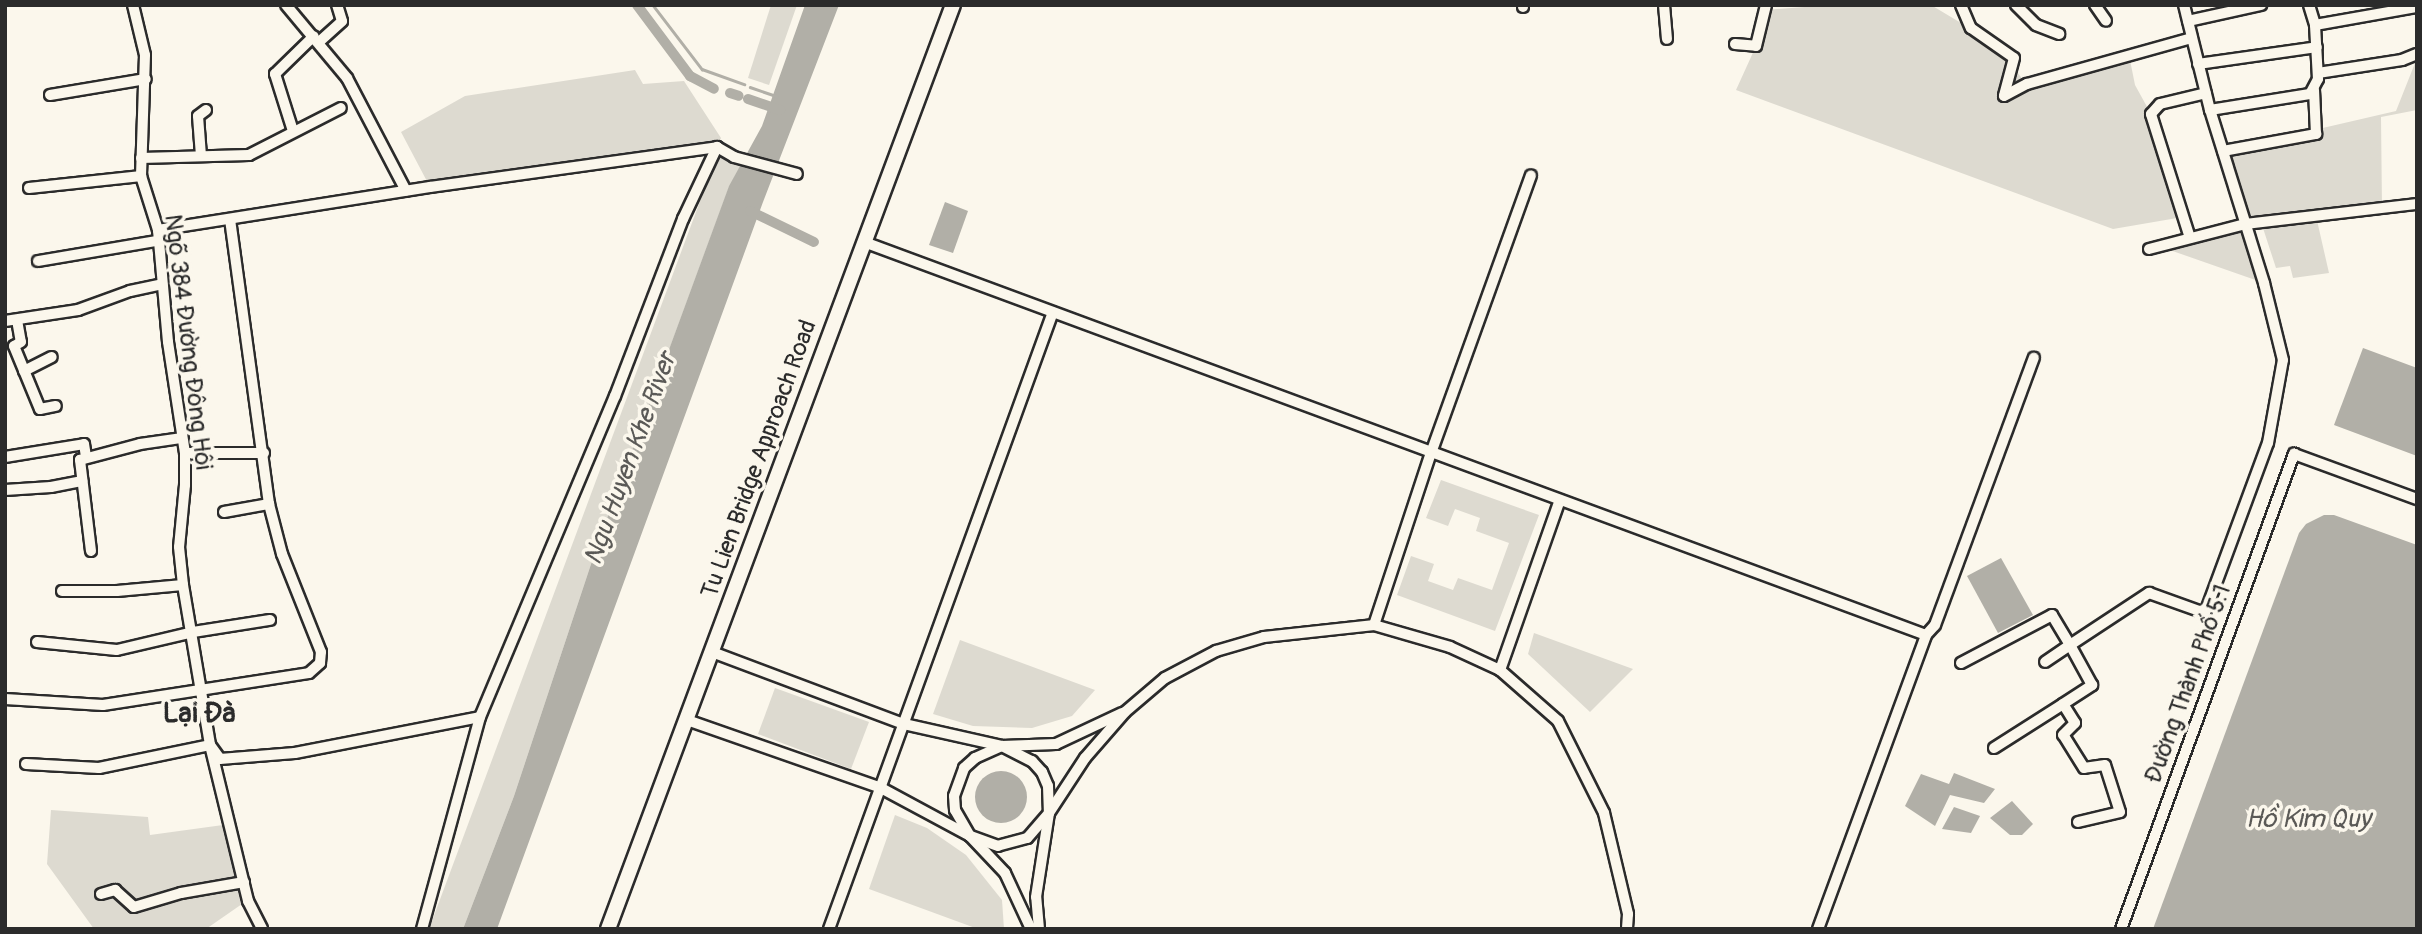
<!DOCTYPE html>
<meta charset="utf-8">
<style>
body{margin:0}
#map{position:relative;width:2422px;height:934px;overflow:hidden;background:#fbf7ec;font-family:Pangolin,sans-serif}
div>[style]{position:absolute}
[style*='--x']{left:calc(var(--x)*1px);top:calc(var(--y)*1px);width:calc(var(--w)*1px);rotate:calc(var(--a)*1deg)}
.green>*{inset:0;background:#dddad0}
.water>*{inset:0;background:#b1afa7}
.round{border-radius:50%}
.stream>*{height:2.5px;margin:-1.25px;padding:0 1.25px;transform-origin:1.25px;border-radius:1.25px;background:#b1afa7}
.canal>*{height:10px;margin:-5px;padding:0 5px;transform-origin:5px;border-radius:5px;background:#b1afa7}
.roads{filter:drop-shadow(2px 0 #2b2b2b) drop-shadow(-2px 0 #2b2b2b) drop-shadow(0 2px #2b2b2b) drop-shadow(0 -2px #2b2b2b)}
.minor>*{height:10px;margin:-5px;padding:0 5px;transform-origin:5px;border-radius:5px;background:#fbf7ec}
.major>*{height:14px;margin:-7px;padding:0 7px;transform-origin:7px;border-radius:7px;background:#fbf7ec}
span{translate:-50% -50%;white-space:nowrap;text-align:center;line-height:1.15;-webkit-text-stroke:7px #fbf7ec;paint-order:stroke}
.street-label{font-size:24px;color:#2b2b2b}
.water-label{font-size:26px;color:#5a5956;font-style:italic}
.quarter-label{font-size:28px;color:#2b2b2b;font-weight:700}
.frame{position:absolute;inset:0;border:7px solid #2b2b2b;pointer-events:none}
</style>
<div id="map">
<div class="green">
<i style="clip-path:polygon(771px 5px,797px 5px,769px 85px,748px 78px)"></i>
<i style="clip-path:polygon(1831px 5px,1931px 5px,2011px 53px,2014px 68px,2027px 85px,2129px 55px,2135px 85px,2151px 114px,2183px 217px,2113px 229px,1736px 90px,1756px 46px,1765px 10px)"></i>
<i style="clip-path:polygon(2417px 58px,2417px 110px,2381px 117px,2382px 208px,2316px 216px,2329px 273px,2293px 278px,2290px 266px,2276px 268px,2261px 222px,2246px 224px,2264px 283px,2164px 248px,2245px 224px,2223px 151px,2396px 111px)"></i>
<i style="clip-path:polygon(635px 70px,643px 84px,684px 81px,721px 138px,717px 147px,430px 187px,401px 132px,465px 96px)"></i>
<i style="clip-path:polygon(718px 153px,741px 165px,729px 187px,598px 543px,514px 796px,463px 929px,429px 929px)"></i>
<i style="clip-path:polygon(1441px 480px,1539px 515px,1495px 631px,1397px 595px,1411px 556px,1434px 564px,1428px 581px,1453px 590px,1458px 578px,1492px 590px,1509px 543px,1476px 531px,1480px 518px,1455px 509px,1448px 526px,1426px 518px)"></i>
<i style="clip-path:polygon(1534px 633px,1633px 669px,1590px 712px,1528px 654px)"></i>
<i style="clip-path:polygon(960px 640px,1095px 690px,1072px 716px,1032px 728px,973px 726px,933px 714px)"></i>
<i style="clip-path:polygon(775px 688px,869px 722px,851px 769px,758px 734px)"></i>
<i style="clip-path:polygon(51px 810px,148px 817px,150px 835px,223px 825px,242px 904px,206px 929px,94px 929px,47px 864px)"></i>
<i style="clip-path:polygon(895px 815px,927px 828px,966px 855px,1002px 900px,1004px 929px,978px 929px,869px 889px)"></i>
</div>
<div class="water">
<i style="clip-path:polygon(805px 5px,839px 5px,763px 202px,497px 929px,463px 929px,514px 796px,598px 543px,729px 186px,762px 126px)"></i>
<i style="clip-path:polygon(945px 202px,968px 211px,953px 253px,929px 245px)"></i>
<i style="clip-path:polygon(2363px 348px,2417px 368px,2417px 456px,2334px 425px)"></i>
<i style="clip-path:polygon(2324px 515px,2334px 515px,2417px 545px,2417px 929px,2153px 929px,2299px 533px,2306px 524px)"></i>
<i style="clip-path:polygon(2001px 558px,2033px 615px,1998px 633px,1967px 576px)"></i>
<i class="round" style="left:975px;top:771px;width:52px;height:52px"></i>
<i style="clip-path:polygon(1954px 773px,1995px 789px,1984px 803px,1950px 795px,1935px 826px,1905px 806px,1921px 774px,1949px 784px)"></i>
<i style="clip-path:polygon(2012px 801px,2033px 824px,2022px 835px,2010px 835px,1990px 818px)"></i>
<i style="clip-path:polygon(1954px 807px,1980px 816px,1971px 833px,1942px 829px)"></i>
</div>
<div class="stream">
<i style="--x:653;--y:5;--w:81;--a:52.6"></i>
<i style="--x:702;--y:69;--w:45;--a:19.7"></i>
<i style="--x:750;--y:87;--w:28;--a:19"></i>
</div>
<div class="canal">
<i style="--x:637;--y:5;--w:89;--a:53.3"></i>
<i style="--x:690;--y:76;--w:27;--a:28"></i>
<i style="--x:730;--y:93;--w:9;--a:18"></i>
<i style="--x:748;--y:99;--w:34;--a:19"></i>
<i style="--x:750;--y:211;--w:71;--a:25.8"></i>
</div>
<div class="roads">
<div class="minor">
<i style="--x:133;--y:5;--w:51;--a:76.5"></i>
<i style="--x:145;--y:55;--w:121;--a:91.9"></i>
<i style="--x:141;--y:176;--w:57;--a:72.5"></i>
<i style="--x:158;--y:230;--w:112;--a:84.9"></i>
<i style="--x:168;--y:342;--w:112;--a:81.3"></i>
<i style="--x:185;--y:453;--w:32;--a:90"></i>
<i style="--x:185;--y:485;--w:62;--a:95.5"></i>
<i style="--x:179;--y:547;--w:38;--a:84"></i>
<i style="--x:183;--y:585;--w:162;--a:80.4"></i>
<i style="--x:210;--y:745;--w:161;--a:76.3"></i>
<i style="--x:248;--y:901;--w:31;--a:63"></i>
<i style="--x:286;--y:5;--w:95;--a:50.1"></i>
<i style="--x:347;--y:78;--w:127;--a:62.4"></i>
<i style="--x:1664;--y:5;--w:34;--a:85"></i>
<i style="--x:1961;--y:5;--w:25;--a:67"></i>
<i style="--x:1971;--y:28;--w:52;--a:34.9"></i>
<i style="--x:2014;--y:58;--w:39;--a:105"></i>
<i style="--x:2016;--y:5;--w:28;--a:45"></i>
<i style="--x:2036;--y:25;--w:25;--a:21"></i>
<i style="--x:2095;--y:5;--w:19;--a:55"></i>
<i style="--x:2309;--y:5;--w:21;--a:73"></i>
<i style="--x:1523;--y:7;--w:2;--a:-90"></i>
<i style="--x:2188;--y:21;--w:75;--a:-12.4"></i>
<i style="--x:319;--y:42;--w:31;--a:-42"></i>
<i style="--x:342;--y:21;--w:17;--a:-107"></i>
<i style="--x:1735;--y:44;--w:21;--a:5"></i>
<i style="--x:1756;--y:46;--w:42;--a:-76.3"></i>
<i style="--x:2198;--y:64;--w:120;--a:-8.1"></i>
<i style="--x:2318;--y:73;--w:85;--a:-8.8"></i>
<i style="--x:2402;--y:60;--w:16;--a:-22"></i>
<i style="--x:50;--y:95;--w:97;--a:-9.5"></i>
<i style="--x:2004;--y:96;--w:26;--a:-28"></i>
<i style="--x:2027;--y:84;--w:171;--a:-15.6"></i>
<i style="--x:2210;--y:110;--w:101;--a:-9.1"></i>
<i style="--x:2310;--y:94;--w:17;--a:-62"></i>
<i style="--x:2318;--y:79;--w:54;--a:-93.2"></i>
<i style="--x:2315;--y:25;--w:104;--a:-10"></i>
<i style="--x:293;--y:131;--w:60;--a:-107.5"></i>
<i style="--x:275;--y:74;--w:54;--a:-44.3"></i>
<i style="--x:2223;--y:151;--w:95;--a:-10.4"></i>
<i style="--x:2316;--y:134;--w:44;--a:-92.6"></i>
<i style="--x:201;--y:156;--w:40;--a:-94.3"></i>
<i style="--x:198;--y:116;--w:10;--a:-37"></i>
<i style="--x:141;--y:158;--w:108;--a:-1.6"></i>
<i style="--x:249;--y:155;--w:103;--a:-27.1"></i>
<i style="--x:29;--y:188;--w:113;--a:-6.1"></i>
<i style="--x:158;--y:230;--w:275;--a:-9"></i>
<i style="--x:430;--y:187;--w:290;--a:-7.9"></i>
<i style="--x:717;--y:147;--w:20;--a:30"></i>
<i style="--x:734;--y:157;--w:65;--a:15.1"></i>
<i style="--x:2190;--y:238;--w:130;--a:-107.5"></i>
<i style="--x:2151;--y:114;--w:13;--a:-48"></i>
<i style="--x:2160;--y:104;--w:47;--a:-13.4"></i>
<i style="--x:864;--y:242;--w:1132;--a:20.31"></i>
<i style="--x:2149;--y:249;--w:100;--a:-14.5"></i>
<i style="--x:2246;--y:224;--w:172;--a:-6.7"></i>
<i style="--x:38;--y:261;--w:120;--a:-9.6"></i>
<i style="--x:17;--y:320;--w:22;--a:80"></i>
<i style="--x:21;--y:342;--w:8;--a:150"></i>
<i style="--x:14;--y:346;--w:68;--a:67.6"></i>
<i style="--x:40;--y:409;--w:16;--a:-11"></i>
<i style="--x:5;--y:321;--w:74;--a:-8.6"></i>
<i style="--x:78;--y:310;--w:55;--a:-20.1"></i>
<i style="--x:130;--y:291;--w:33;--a:-12"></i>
<i style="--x:24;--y:371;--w:31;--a:-27"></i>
<i style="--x:185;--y:453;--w:79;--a:0"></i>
<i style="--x:5;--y:457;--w:80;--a:-9.3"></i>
<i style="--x:84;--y:444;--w:12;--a:81"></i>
<i style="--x:5;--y:490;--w:46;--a:-3.7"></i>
<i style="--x:51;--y:487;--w:32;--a:-11"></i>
<i style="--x:224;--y:512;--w:46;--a:-10.1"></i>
<i style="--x:91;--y:551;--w:92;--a:-96.9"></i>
<i style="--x:80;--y:460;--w:62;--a:-14.9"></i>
<i style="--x:140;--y:444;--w:41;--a:-8.3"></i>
<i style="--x:62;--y:591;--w:55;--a:0"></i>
<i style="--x:117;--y:591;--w:66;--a:-5.2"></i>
<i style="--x:1374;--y:625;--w:181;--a:-71.7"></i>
<i style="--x:1431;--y:453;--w:295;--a:-70.2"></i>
<i style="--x:37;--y:642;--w:80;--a:5.7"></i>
<i style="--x:117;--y:650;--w:78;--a:-13.3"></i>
<i style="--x:193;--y:632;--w:78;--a:-8.9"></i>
<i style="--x:712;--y:652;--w:205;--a:20.6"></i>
<i style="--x:904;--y:724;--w:100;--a:12.7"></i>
<i style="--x:1002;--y:746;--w:54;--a:-2.1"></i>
<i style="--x:1056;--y:744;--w:73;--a:-25.2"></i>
<i style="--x:1961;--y:663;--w:103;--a:-27.8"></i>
<i style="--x:2052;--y:615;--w:35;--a:59"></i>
<i style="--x:2070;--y:645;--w:30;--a:146"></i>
<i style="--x:1500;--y:670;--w:180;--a:-70.6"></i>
<i style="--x:5;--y:699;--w:98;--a:3.5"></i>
<i style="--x:103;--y:705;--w:208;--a:-8.8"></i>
<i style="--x:309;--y:673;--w:15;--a:-42"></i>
<i style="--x:320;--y:663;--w:11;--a:-85"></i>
<i style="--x:321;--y:652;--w:105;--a:-111.7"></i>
<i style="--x:282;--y:554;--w:52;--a:-104.6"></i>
<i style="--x:269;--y:504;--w:286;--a:-97.8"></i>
<i style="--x:687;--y:720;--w:206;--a:19.3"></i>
<i style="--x:881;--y:788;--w:101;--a:28.3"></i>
<i style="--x:970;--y:836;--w:51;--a:46.6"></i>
<i style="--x:1005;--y:873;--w:62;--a:65.1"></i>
<i style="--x:1002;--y:746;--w:34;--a:27"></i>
<i style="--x:1032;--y:761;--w:15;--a:48"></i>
<i style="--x:1042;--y:772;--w:15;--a:67"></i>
<i style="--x:1048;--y:786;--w:27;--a:88"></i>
<i style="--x:1049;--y:813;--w:33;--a:131"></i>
<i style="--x:1027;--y:838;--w:30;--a:165"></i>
<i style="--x:998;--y:846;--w:30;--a:-160"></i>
<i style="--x:970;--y:836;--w:30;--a:-120"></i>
<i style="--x:955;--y:810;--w:14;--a:-94"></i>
<i style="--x:954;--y:796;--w:30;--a:-70"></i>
<i style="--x:964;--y:768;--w:15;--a:-42"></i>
<i style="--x:975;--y:758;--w:30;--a:-24"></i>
<i style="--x:1994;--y:748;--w:82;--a:-32.5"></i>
<i style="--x:26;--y:764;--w:73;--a:3.1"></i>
<i style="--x:99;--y:768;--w:113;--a:-11.7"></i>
<i style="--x:210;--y:745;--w:17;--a:54"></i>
<i style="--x:220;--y:759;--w:75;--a:-4.6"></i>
<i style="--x:295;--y:753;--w:188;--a:-11"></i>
<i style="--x:2078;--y:822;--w:43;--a:-13.4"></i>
<i style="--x:2120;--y:812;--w:49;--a:-107.7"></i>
<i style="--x:2105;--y:765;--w:21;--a:172"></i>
<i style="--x:2084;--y:768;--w:39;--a:-122"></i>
<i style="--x:2063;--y:735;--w:17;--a:-45"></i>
<i style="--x:2075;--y:723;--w:22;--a:-122"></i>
<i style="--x:2063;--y:704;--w:35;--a:-33"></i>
<i style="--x:2092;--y:685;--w:46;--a:-118.8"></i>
<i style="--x:2070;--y:645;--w:95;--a:-33.4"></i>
<i style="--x:2149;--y:593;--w:59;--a:19.7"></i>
<i style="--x:2205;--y:613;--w:181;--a:-69.7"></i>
<i style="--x:2268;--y:443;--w:84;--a:-79.8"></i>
<i style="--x:2283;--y:360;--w:79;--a:-103.9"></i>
<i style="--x:2264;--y:283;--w:181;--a:-107.3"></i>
<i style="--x:2210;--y:110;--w:108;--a:-103.9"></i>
<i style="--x:101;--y:894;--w:15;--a:-16"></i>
<i style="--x:115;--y:890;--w:25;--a:42"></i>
<i style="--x:134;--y:907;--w:49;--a:-16.6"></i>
<i style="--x:181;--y:893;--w:64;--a:-9.9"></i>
<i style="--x:422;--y:929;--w:220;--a:-74.7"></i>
<i style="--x:480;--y:717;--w:348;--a:-67.2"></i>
<i style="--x:615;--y:396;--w:190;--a:-69"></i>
<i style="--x:683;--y:219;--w:80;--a:-64.7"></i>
<i style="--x:829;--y:929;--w:656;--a:-70.05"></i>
<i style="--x:1039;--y:929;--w:32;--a:-95"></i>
<i style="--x:1036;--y:897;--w:85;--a:-81.2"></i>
<i style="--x:1049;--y:813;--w:66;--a:-56.8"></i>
<i style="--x:1085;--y:758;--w:61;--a:-49"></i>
<i style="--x:1125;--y:712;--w:52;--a:-40.4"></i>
<i style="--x:1165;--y:678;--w:58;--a:-27.9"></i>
<i style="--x:1216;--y:651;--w:50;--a:-16.3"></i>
<i style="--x:1264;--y:637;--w:111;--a:-6.2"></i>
<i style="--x:1374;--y:625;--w:79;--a:16.1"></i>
<i style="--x:1450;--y:647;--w:55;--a:24.7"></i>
<i style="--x:1500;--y:670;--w:77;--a:41.3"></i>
<i style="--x:1558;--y:721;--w:103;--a:63.4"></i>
<i style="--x:1604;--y:813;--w:104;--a:76.6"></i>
<i style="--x:1628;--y:914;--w:15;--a:94"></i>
<i style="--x:1818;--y:929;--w:313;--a:-69.8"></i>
<i style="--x:1926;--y:635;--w:13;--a:-48"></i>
<i style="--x:1935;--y:625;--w:285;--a:-69.7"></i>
<i style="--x:2121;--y:929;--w:506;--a:-69.99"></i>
<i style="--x:2294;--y:454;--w:131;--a:20.1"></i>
</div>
<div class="major">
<i style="--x:608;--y:929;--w:986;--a:-69.53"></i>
</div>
</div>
<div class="street-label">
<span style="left:188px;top:342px;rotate:83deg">Ngõ 384 Đường Đông Hội</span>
<span style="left:759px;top:459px;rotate:-70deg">Tu Lien Bridge Approach Road</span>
<span style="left:2188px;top:684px;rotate:-70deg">Đường Thành Phố 5.1</span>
</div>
<div class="water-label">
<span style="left:631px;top:459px;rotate:-70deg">Ngu Huyen Khe River</span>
<span style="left:2308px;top:820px">Hồ Kim Quy</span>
</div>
<div class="quarter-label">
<span style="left:199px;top:714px">Lại Đà</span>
</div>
<div class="frame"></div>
</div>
